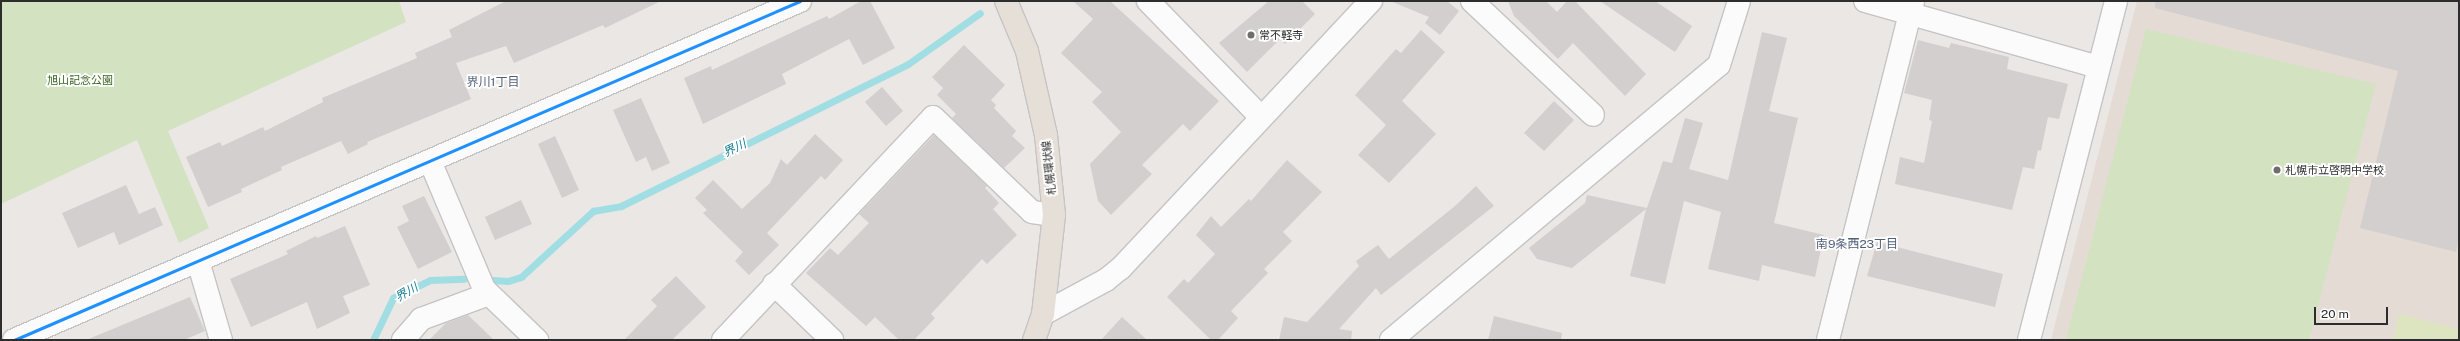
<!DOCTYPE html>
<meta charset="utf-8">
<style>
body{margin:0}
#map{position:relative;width:2460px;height:341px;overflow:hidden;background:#eae7e5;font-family:"Public Sans","Noto Sans JP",sans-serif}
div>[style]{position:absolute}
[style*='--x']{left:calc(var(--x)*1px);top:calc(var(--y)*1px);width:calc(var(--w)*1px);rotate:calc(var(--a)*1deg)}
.education>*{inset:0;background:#e4dcd4}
.green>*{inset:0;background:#d3e2c1}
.pitch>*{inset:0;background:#dde5c0}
.stream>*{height:7px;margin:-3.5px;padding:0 3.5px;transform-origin:3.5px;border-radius:3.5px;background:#a0dee4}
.building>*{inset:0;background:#d2cfce}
.roads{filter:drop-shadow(1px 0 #c5c4c5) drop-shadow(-1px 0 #c5c4c5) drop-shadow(0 1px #c5c4c5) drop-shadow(0 -1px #c5c4c5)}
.street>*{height:22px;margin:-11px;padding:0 11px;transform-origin:11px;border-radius:11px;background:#fcfbfb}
.secondary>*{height:22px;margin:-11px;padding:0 11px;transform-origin:11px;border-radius:11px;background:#fcfbfb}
.primary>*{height:22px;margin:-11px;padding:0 11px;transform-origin:11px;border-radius:11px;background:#e6dfd7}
.bus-1>*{height:3px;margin:-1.5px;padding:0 1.5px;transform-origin:1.5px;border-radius:1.5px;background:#1e90ff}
.dots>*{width:11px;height:11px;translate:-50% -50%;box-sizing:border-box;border:2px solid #fff;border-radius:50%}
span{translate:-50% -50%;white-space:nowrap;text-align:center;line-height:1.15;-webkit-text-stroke:3.5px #fff;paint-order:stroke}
.poi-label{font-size:11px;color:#2d2d2d}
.left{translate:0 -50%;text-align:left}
.park-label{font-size:11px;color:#3c6523}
.street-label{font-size:11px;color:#2d2d2d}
.neighbourhood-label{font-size:12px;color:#51607a}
.water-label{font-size:12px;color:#1b7e94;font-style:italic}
.frame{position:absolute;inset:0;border:2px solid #2d2d2d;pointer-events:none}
.scale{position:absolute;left:2314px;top:307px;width:74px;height:18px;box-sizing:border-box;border:2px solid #2d2d2d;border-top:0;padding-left:5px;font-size:12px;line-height:14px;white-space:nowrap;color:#2d2d2d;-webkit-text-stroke:3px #fff;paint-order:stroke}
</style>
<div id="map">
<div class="education">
<i style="clip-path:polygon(2137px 1px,2459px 1px,2459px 340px,2051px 340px)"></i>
</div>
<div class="green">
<i style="clip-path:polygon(1px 1px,399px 1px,406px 22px,168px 131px,209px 228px,179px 243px,137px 140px,1px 204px)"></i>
<i style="clip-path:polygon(2146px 29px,2376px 84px,2309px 340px,2066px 340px)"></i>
</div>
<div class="pitch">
<i style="clip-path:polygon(2399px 314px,2459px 329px,2459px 340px,2393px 340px)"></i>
</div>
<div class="stream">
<i style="--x:493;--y:280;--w:15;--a:4"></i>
<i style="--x:508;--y:281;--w:14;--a:-17"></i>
<i style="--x:521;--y:277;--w:98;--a:-42.5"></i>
<i style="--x:593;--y:211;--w:28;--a:-10"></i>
<i style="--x:621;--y:206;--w:320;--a:-26.3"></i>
<i style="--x:908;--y:64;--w:88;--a:-35.3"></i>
<i style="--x:373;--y:340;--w:47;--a:-64.5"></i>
<i style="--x:393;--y:298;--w:41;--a:-25.9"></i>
<i style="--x:430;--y:280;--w:34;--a:-2"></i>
</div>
<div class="building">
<i style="clip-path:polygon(506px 1px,661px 1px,605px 28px,603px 25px,514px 63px,506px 46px,456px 63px,471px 99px,367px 142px,368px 144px,348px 154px,341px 141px,281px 167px,282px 170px,241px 189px,242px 192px,208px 207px,186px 157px,220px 142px,222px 146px,263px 127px,265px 131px,323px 102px,322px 98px,417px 58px,415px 53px,452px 37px,449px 30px)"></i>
<i style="clip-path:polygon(861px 1px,870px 1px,895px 48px,863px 65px,849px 39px,782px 74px,786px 84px,703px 124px,684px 78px,711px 66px,712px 70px,827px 16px,829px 19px)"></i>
<i style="clip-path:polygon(1073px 1px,1110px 1px,1219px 101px,1190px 131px,1183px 124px,1142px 165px,1152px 174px,1111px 215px,1098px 201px,1090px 164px,1121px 132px,1092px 102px,1102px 92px,1061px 53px,1093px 19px)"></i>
<i style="clip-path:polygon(1269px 1px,1302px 1px,1315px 14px,1285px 44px,1280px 39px,1247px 72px,1219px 43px)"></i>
<i style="clip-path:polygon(1390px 1px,1447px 1px,1459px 11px,1440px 35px,1425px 23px,1429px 17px)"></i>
<i style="clip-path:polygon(1508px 1px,1546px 1px,1557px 12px,1567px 1px,1575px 1px,1646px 74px,1625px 96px,1573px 43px,1558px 59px,1514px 16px)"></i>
<i style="clip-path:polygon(1600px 1px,1655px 1px,1692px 26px,1675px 52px)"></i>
<i style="clip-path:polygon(2155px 1px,2459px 1px,2459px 238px,2456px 252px,2360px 228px,2398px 71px,2155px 8px)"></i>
<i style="clip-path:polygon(1421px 30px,1445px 52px,1402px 101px,1436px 134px,1389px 183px,1358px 155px,1386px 125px,1355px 95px,1396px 49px,1401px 53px)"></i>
<i style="clip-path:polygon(1762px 32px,1787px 38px,1769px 111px,1798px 118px,1774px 223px,1824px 235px,1815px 277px,1762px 265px,1759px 281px,1708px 269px,1721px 212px,1684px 201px,1665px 284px,1630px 276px,1646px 209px,1572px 268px,1537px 259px,1529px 248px,1585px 203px,1587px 195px,1647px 208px,1663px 161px,1672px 163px,1685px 118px,1703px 123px,1689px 169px,1728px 180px)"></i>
<i style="clip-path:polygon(1918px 40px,1949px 48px,1951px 43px,2009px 57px,2007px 69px,2068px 84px,2059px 119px,2048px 117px,2041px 151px,2038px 150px,2034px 169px,2023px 167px,2012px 210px,1895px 184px,1900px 157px,1924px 163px,1932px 121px,1929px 120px,1932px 100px,1904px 93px)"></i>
<i style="clip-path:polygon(964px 45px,1005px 85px,991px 100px,996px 105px,994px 108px,1016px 131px,1012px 136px,1025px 148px,1004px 168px,952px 118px,956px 114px,937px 95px,943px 88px,932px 77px)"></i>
<i style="clip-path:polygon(882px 87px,903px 111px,886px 126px,865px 102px)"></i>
<i style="clip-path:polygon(641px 98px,670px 163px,652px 171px,646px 157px,636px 162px,613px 110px)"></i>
<i style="clip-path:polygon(1554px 101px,1574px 120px,1544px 151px,1524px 133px)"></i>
<i style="clip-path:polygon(815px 134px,843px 160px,825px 180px,821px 176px,767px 233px,779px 245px,749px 275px,735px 261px,743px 252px,703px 213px,707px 210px,695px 198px,713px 180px,742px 209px,770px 183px,781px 159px,787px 165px)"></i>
<i style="clip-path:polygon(934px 135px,987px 186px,985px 188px,999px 203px,993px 209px,1017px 235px,987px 264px,982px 259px,931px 314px,935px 318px,914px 340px,899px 340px,875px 317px,866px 326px,806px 273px,830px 248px,838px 255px,869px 223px,859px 214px)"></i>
<i style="clip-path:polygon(555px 136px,579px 190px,562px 198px,538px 144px)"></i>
<i style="clip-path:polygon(1287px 160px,1322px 192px,1283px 232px,1292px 241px,1264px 269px,1268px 273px,1231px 311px,1238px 318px,1218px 340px,1211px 340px,1167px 297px,1184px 279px,1188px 283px,1215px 254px,1196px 235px,1211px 216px,1221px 227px,1249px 199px,1251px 201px)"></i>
<i style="clip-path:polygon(126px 185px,139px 214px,155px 207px,163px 225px,119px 245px,114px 232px,78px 248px,62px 213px)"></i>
<i style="clip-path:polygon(1476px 186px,1494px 206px,1381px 295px,1376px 288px,1339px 329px,1352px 331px,1351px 340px,1279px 340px,1284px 317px,1307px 322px,1359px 266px,1356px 261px,1378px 245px,1389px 259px,1455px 206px)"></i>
<i style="clip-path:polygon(424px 196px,452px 252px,418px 269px,397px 227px,409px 221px,402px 206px)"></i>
<i style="clip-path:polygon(521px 200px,532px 224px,495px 240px,485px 217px)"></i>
<i style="clip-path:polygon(345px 226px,370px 285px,343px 296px,350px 313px,317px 329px,307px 302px,251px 327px,230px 279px,288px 254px,286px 251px,316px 236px,317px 238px)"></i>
<i style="clip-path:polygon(1877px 242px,2003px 274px,1995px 307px,1867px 276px)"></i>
<i style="clip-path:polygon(676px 276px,706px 307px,672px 340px,624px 340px,657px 306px,651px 300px)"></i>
<i style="clip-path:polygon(190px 297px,205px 331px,184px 340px,86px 340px)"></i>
<i style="clip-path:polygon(468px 315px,494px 340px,429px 340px,446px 323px)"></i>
<i style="clip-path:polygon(1494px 316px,1562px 333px,1561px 340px,1488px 340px)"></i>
<i style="clip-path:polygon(1122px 317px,1147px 340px,1101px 340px)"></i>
</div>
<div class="roads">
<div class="street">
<i style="--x:1148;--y:1;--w:162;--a:45.8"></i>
<i style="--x:1472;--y:1;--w:166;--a:43.3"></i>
<i style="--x:1865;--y:1;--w:242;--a:15.8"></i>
<i style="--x:430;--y:161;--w:139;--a:67.1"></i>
<i style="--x:484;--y:289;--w:74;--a:43.9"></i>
<i style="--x:198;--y:261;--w:82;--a:73.8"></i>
<i style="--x:774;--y:284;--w:81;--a:44"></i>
<i style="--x:403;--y:340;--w:28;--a:-49"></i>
<i style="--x:421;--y:319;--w:72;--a:-20.2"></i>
<i style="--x:723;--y:340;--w:306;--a:-46.7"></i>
<i style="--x:933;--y:117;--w:137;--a:43.8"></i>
<i style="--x:1032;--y:212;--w:22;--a:8"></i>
<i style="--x:1391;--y:340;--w:428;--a:-40"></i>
<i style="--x:1719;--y:65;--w:67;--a:-72.6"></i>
<i style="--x:1828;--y:340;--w:349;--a:-75.9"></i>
<i style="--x:2029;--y:340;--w:350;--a:-75.6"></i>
</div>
<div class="secondary">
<i style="--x:1043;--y:314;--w:72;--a:-28.4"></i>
<i style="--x:1106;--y:280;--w:19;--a:-39"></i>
<i style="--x:1121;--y:268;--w:366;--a:-46.9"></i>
<i style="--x:14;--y:340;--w:856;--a:-23.33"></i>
</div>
<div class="primary">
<i style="--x:1006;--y:1;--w:54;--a:67.2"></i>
<i style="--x:1027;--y:51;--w:86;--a:77.3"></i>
<i style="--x:1046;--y:135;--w:80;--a:84.3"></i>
<i style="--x:1054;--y:215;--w:100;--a:96.3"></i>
<i style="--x:1043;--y:314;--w:28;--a:109"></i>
</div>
</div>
<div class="bus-1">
<i style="--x:14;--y:340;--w:856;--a:-23.33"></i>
</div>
<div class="dots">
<i style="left:1251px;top:35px;background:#6f6e6d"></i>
<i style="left:2277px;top:170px;background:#6f6e6d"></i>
</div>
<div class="poi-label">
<span class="left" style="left:1259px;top:35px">常不軽寺</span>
<span class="left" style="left:2285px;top:170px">札幌市立啓明中学校</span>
</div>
<div class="park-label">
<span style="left:80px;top:80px">旭山記念公園</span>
</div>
<div class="street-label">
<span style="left:1049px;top:168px;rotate:-96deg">札幌環状線</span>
</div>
<div class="neighbourhood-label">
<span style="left:493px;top:83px">界川1丁目</span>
<span style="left:1857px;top:245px">南9条西23丁目</span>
</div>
<div class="water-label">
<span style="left:735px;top:149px;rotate:-26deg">界川</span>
<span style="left:407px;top:293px;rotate:-31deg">界川</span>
</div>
<div class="frame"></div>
<div class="scale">20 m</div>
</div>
